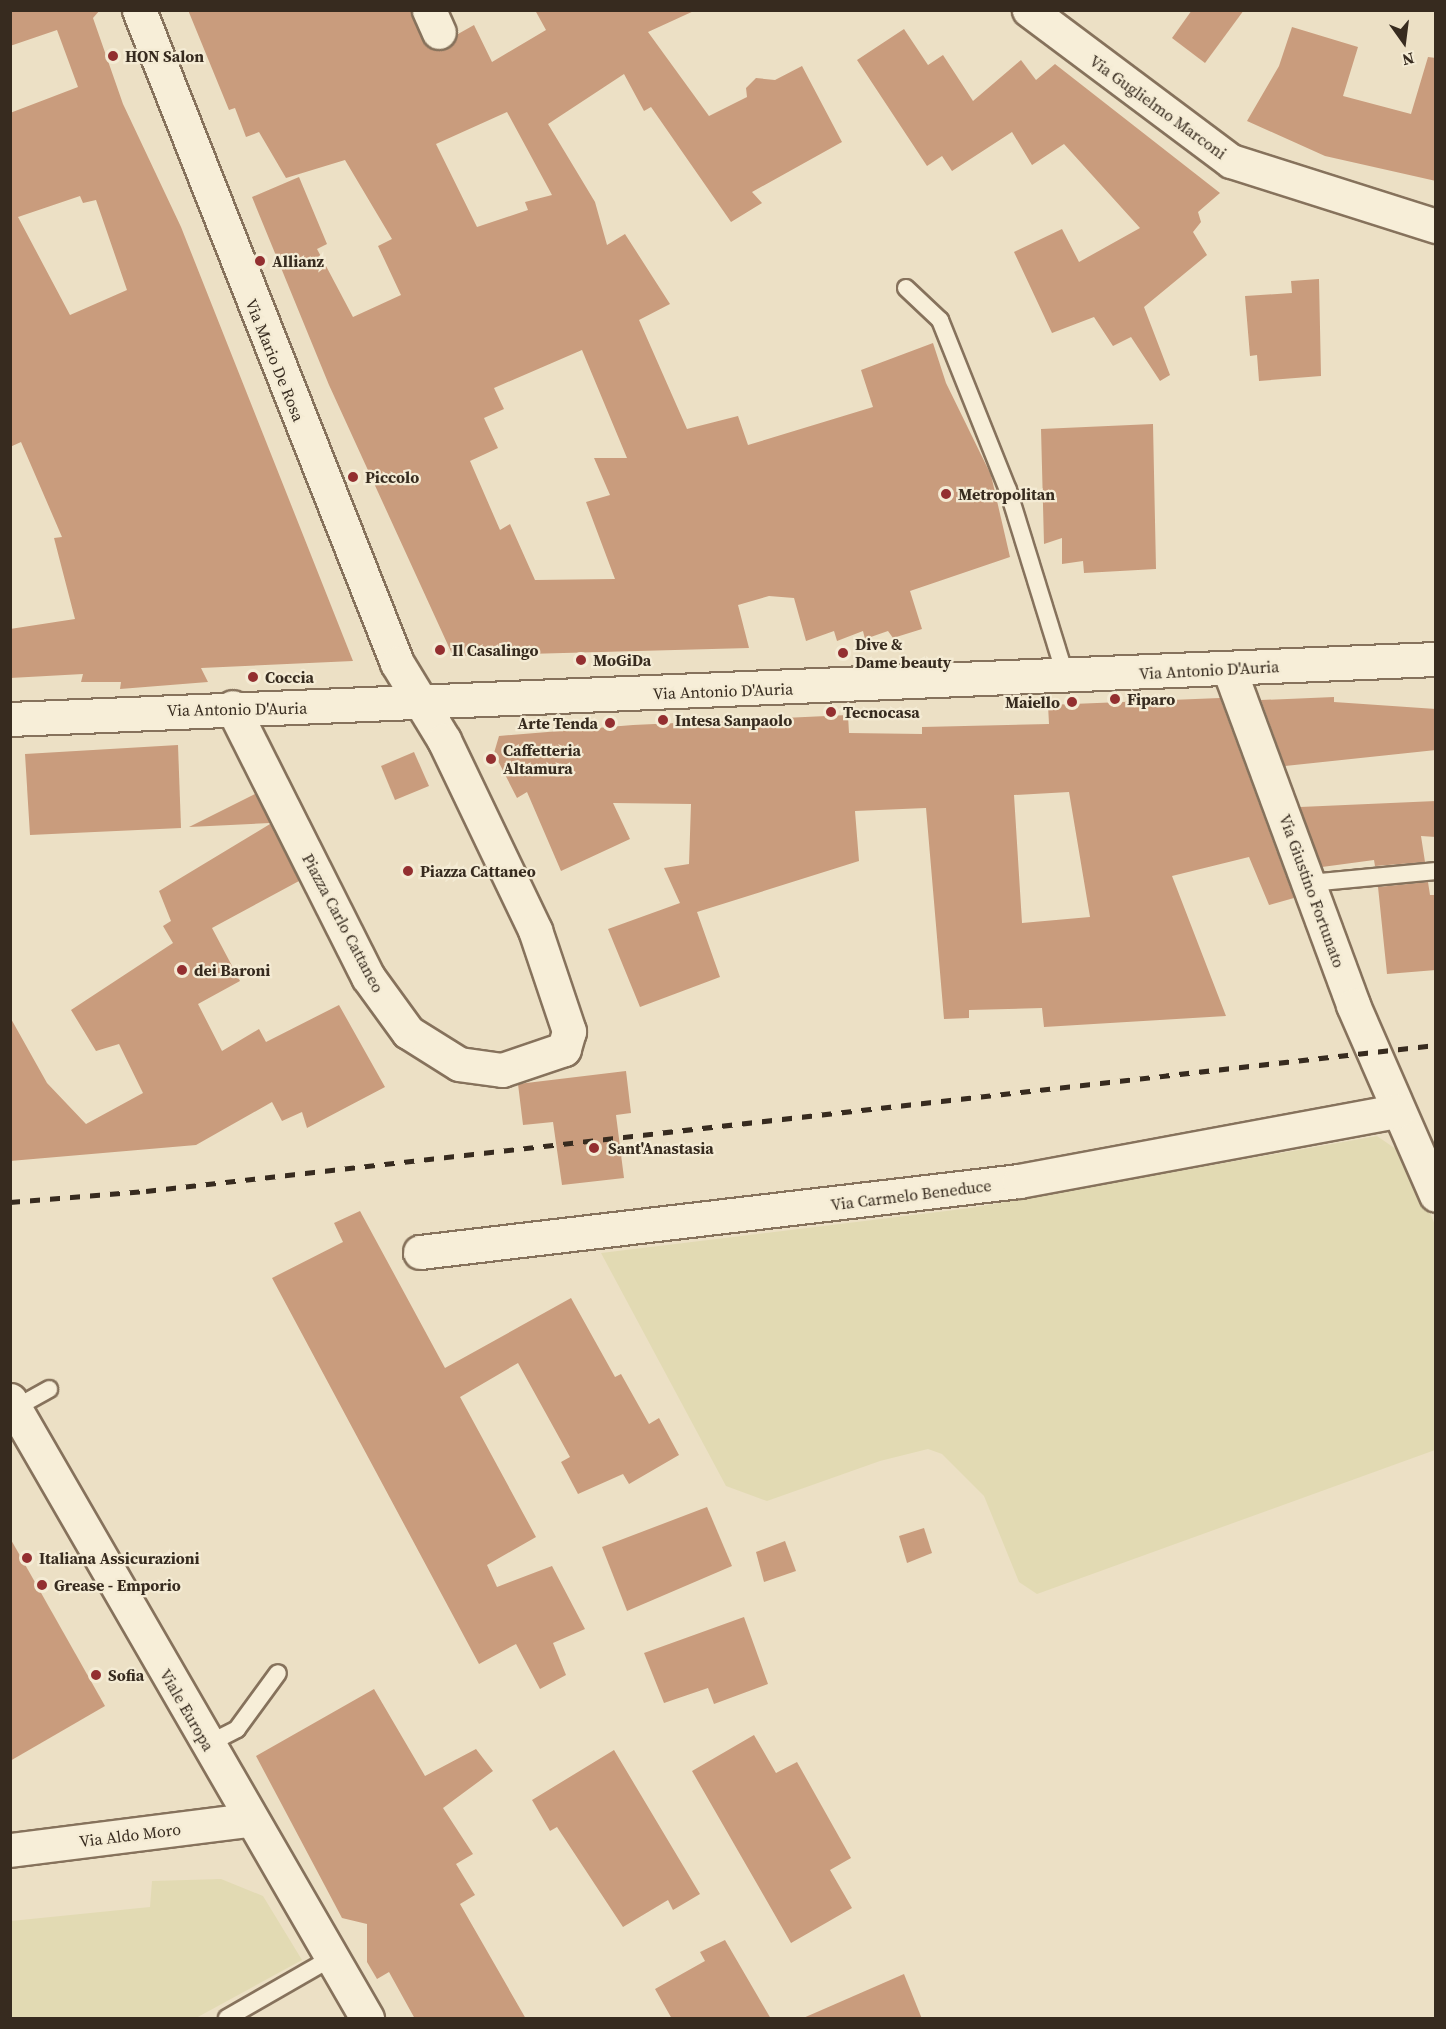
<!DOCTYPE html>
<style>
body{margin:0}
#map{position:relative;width:1446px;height:2029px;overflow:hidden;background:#ece0c5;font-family:"Source Serif 4",serif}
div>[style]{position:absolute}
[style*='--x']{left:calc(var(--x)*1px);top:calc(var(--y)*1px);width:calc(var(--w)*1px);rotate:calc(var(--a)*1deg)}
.farmland>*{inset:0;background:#e2dab3}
.building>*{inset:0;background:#c99c7d}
.roads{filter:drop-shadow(2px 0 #86725c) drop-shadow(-2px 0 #86725c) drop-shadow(0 2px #86725c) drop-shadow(0 -2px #86725c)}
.service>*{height:16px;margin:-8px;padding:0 8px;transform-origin:8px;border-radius:8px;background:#f7eed8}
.minor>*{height:33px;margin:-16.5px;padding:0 16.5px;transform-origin:16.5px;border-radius:16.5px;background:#f7eed8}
.tertiary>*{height:33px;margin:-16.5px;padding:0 16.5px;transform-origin:16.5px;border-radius:16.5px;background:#f7eed8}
.rail>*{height:4.5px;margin-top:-2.25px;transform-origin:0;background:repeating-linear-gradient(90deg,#372b1f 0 10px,transparent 0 20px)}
.dots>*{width:16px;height:16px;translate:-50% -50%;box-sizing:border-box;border:3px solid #f4ebd4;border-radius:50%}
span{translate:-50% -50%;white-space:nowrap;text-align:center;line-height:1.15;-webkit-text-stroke:4.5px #f4ebd4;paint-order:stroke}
.poi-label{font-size:16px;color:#372b1f;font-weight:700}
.left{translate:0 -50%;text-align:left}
.right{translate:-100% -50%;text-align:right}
.street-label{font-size:16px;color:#372b1f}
.frame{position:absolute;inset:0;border:12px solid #372b1f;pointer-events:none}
.north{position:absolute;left:1374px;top:12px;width:60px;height:60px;-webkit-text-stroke:4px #f4ebd4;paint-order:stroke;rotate:166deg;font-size:16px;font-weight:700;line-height:24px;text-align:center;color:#372b1f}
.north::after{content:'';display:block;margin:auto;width:21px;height:27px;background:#372b1f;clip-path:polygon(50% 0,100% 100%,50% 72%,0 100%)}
</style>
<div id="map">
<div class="farmland">
<i style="clip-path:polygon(1377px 1136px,1406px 1156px,1435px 1225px,1435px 1450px,1037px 1594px,1019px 1582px,984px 1496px,942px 1454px,928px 1449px,880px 1461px,767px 1501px,726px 1486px,601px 1253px,971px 1208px)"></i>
<i style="clip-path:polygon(221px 1879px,263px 1896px,302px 1960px,196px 2018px,11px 2018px,11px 1921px,150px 1907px,152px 1881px)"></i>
</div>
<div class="building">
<i style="clip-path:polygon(evenodd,10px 10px,100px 10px,93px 18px,123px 104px,181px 227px,353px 661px,201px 668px,208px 682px,120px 689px,121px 682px,81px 682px,83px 674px,10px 678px,10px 629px,75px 619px,54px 538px,62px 537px,21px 442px,10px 447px,10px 113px,78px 87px,57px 30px,10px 46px,10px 10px,80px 196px,83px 203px,96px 200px,127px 290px,70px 315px,18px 217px,80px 196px)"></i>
<i style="clip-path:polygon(evenodd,188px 10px,411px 10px,429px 48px,447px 49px,458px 34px,474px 25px,492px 62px,546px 30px,535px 10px,696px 10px,648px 32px,709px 116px,747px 97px,746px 88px,756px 78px,775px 80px,802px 66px,842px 142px,752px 192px,762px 203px,731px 222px,651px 107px,644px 111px,624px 74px,548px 124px,595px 202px,607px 245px,625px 234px,670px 304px,639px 320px,687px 429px,738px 416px,748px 445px,873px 407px,861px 370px,933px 343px,946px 383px,991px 475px,1010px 557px,910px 591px,922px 629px,893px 638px,888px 631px,865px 639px,863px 631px,837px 641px,834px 631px,806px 641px,794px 598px,769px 596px,738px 605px,749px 648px,453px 656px,329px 385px,252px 197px,299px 177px,327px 244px,317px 249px,353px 317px,401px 295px,378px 246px,392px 239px,345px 160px,286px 178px,259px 132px,246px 137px,235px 108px,229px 110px,188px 10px,507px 112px,552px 195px,525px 202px,528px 210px,477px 227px,436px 144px,507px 112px,188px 10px,582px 350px,627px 458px,594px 458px,610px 495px,586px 502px,615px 579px,535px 580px,510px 524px,500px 530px,470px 461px,498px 448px,484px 418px,504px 409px,494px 388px,582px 350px)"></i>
<i style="clip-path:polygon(1192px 10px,1244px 10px,1205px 63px,1172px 38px)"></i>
<i style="clip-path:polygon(1292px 27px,1358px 47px,1343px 96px,1411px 114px,1428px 57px,1436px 58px,1436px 181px,1325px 156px,1247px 121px,1279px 66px)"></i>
<i style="clip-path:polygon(904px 29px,928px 65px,943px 55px,973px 101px,1021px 60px,1036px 80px,1055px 64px,1220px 193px,1198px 212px,1201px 222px,1193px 232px,1207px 255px,1144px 307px,1170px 375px,1160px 381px,1131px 337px,1113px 346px,1094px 317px,1052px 333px,1014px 252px,1062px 229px,1079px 262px,1140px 228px,1064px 144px,1032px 165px,1012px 132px,952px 171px,942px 156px,927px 166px,857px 60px)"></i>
<i style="clip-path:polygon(1319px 279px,1321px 376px,1259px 381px,1257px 355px,1250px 356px,1245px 296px,1292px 293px,1291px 281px)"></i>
<i style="clip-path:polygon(1153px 424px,1156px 569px,1084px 573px,1083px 561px,1062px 564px,1062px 538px,1044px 544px,1041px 429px)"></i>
<i style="clip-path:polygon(1334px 697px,1334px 702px,1436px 709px,1436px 750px,1285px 766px,1261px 700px)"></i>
<i style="clip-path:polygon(evenodd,1220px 698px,1294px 898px,1269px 905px,1249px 857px,1172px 876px,1226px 1016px,1044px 1027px,1042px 1008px,969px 1010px,969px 1018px,944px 1019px,926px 808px,855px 811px,859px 861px,697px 912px,720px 977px,640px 1007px,608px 929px,680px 903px,664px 868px,689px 864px,691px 804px,613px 803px,630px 839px,561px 871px,527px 792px,517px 798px,494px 753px,499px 736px,633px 725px,848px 715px,849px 733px,922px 734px,922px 727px,1049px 724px,1048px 705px,1220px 698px,1069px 792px,1090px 917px,1022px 923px,1014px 795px,1069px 792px)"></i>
<i style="clip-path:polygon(178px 745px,181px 828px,30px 835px,25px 754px)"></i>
<i style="clip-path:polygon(414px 752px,429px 786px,395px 800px,381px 766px)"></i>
<i style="clip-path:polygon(255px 794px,270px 823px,189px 827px)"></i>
<i style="clip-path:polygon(1436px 801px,1436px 837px,1421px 836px,1425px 862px,1375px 866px,1374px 860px,1322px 867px,1300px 807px)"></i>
<i style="clip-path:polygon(270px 824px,299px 881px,212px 928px,240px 981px,198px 1004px,222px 1051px,259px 1029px,266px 1042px,339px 1005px,385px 1087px,307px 1128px,302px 1112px,282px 1121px,272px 1102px,196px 1145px,10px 1161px,10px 1017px,47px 1083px,86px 1124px,143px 1093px,119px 1044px,96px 1051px,71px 1010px,173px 943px,163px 926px,171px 921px,159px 891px)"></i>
<i style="clip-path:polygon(1428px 882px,1430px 895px,1436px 895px,1436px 970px,1387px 974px,1378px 887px)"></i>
<i style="clip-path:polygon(626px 1071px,631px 1113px,616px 1115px,624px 1178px,562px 1185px,553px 1122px,523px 1125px,518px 1084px)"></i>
<i style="clip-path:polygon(360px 1211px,445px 1368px,571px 1298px,615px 1377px,621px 1374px,649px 1424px,659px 1418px,679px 1455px,629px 1484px,623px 1474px,578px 1494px,561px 1462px,570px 1457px,518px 1363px,460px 1397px,536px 1537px,487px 1565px,497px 1587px,552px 1566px,585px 1629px,553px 1643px,566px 1675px,540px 1689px,516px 1644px,479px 1664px,272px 1278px,343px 1242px,334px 1223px)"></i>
<i style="clip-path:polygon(707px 1507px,732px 1566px,627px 1611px,602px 1547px)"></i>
<i style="clip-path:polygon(924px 1528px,932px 1553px,907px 1563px,899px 1536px)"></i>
<i style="clip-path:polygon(10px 1538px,105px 1706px,10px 1761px)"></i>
<i style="clip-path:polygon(785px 1541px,796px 1571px,764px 1582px,756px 1552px)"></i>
<i style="clip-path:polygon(744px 1617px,768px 1684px,714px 1704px,708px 1688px,664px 1703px,644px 1653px)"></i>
<i style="clip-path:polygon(374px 1689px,425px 1776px,476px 1749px,493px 1771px,443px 1808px,473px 1854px,456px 1864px,475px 1895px,460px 1904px,526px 2019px,415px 2019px,389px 1972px,377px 1979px,367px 1962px,367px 1924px,342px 1918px,256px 1756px)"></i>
<i style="clip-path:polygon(754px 1735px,776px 1773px,797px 1762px,851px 1858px,830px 1870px,852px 1908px,791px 1943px,692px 1771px)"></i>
<i style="clip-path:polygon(614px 1750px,700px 1894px,673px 1910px,668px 1900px,623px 1927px,557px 1827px,550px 1831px,532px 1800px)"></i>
<i style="clip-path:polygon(725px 1940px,771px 2019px,672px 2019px,655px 1989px,705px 1961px,700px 1952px)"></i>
<i style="clip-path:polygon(904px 1974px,922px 2019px,801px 2019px)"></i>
</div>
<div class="roads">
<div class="service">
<i style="--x:906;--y:288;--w:47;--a:43.3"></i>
<i style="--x:940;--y:320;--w:183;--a:68.2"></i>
<i style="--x:1008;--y:490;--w:196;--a:72.8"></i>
<i style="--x:1310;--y:883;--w:127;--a:-5.4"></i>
<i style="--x:15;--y:1408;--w:39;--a:-29"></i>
<i style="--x:206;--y:1745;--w:35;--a:-27"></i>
<i style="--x:237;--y:1729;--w:69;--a:-53.8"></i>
<i style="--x:227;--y:2018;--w:122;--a:-29.9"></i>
</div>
<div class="minor">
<i style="--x:139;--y:10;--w:702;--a:68.44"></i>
<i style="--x:397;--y:663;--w:90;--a:58.6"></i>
<i style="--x:444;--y:740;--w:211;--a:64.4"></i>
<i style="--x:535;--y:930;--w:107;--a:71.4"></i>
<i style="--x:569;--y:1031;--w:19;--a:106"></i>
<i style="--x:564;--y:1049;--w:65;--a:161.3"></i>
<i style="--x:502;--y:1070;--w:43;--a:-172.1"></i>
<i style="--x:459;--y:1064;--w:60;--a:-147.9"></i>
<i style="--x:408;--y:1032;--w:68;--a:-126"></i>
<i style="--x:368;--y:977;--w:302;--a:-116.7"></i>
<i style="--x:429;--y:10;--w:24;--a:66"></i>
<i style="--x:1029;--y:10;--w:252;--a:36.8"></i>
<i style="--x:1231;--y:161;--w:215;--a:17.6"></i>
<i style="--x:1229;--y:669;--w:358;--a:69.7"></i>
<i style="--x:1353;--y:1005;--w:207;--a:66.4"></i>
<i style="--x:10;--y:719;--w:1427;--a:-2.41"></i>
<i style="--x:420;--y:1252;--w:603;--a:-6.76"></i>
<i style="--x:1019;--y:1181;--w:385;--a:-10.5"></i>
<i style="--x:10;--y:1850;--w:241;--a:-7.2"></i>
</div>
<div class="tertiary">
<i style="--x:10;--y:1400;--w:714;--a:59.99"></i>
</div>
</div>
<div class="rail">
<i style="--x:10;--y:1202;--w:136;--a:-4.6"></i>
<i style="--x:146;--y:1191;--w:1298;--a:-6.46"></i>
</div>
<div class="dots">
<i style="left:113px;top:56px;background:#932f30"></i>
<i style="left:260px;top:261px;background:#932f30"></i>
<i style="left:353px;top:477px;background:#932f30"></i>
<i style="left:946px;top:494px;background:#932f30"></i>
<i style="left:440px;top:650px;background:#932f30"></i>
<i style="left:843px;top:653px;background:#932f30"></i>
<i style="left:581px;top:660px;background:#932f30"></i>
<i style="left:253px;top:677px;background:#932f30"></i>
<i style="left:1115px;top:699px;background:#932f30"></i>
<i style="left:1072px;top:702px;background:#932f30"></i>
<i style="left:831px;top:712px;background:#932f30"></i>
<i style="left:663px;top:720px;background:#932f30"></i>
<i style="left:610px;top:723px;background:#932f30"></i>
<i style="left:491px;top:759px;background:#932f30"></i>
<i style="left:408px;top:871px;background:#932f30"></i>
<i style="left:182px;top:970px;background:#932f30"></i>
<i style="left:594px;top:1148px;background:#932f30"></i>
<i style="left:27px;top:1558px;background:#932f30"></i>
<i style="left:42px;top:1585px;background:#932f30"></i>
<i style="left:96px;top:1675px;background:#932f30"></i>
</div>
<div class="poi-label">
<span class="left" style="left:125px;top:56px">HON Salon</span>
<span class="left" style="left:272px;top:261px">Allianz</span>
<span class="left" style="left:365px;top:477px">Piccolo</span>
<span class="left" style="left:958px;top:494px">Metropolitan</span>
<span class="left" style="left:855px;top:653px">Dive &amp;<br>Dame beauty</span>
<span class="left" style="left:452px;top:650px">Il Casalingo</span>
<span class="left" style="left:593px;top:660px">MoGiDa</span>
<span class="left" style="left:265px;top:677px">Coccia</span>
<span class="left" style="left:1127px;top:699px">Fiparo</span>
<span class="right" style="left:1060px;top:702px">Maiello</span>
<span class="left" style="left:843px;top:712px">Tecnocasa</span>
<span class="left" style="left:675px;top:720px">Intesa Sanpaolo</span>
<span class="right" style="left:598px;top:723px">Arte Tenda</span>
<span class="left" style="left:503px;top:759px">Caffetteria<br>Altamura</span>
<span class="left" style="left:420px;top:871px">Piazza Cattaneo</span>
<span class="left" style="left:194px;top:970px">dei Baroni</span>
<span class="left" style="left:608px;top:1148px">Sant'Anastasia</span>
<span class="left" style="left:39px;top:1558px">Italiana Assicurazioni</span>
<span class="left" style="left:54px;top:1585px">Grease - Emporio</span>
<span class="left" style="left:108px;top:1675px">Sofia</span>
</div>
<div class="street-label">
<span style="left:1158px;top:107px;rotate:36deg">Via Guglielmo Marconi</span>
<span style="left:275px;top:360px;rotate:68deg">Via Mario De Rosa</span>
<span style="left:1209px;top:670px;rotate:-3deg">Via Antonio D'Auria</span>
<span style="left:723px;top:691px;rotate:-2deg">Via Antonio D'Auria</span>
<span style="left:237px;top:709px;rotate:-1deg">Via Antonio D'Auria</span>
<span style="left:1312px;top:891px;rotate:70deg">Via Giustino Fortunato</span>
<span style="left:343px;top:923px;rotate:62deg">Piazza Carlo Cattaneo</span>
<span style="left:911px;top:1195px;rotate:-7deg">Via Carmelo Beneduce</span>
<span style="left:187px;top:1710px;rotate:60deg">Viale Europa</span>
<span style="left:130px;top:1835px;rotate:-7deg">Via Aldo Moro</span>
</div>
<div class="frame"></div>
<div class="north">N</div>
</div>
